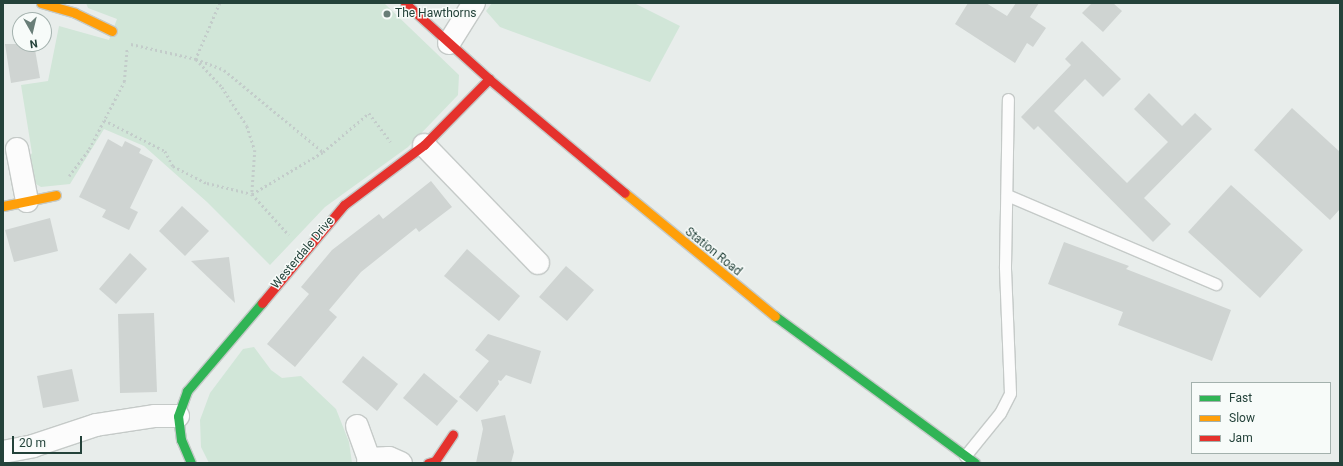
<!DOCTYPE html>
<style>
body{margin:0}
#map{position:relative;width:1343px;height:466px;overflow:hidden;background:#e8edeb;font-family:Roboto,sans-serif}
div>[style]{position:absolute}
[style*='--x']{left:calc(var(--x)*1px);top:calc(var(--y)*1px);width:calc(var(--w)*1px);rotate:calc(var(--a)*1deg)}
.green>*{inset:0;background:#d1e6d8}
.building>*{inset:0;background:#cfd4d2}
.path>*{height:2.5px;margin-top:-1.25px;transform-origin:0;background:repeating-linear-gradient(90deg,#c3ccca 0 2px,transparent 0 5px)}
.roads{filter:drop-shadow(1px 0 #c5cac8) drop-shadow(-1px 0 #c5cac8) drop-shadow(0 1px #c5cac8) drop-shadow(0 -1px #c5cac8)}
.lane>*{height:11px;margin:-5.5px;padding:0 5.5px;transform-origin:5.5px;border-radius:5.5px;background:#fcfcfc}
.street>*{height:22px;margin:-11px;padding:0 11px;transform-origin:11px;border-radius:11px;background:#fcfcfc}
.fast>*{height:9px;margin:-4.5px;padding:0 4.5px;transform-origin:4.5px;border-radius:4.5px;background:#30b455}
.slow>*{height:9px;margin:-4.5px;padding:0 4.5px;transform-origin:4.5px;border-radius:4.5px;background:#ff9f0a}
.jam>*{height:9px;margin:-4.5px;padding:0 4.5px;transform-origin:4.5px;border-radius:4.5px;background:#e5322d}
.dots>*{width:11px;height:11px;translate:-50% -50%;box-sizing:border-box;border:2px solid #f7fbf9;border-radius:50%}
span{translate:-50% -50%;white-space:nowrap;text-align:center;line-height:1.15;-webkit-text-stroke:3px #f7fbf9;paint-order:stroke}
.poi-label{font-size:12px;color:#24423a}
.left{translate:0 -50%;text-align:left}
.street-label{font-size:12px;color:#24423a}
.frame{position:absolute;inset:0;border:4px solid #24423a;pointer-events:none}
.legend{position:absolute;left:1191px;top:382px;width:140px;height:72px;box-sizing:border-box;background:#f7fbf9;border:1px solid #a3b1ad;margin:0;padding:5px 7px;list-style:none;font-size:12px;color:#24423a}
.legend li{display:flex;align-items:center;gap:8px;height:20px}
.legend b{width:20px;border:1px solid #a3b1ad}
.north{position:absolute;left:12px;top:12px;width:40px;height:40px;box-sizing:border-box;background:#f7fbf9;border:1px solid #a3b1ad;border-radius:50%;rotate:172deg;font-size:11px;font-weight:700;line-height:16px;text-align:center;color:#24423a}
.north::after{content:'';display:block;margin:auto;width:14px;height:18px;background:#697e78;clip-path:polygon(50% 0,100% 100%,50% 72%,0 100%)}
.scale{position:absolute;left:12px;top:436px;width:70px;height:18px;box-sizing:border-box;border:2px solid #24423a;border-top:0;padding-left:5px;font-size:12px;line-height:14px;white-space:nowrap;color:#24423a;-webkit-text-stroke:3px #f7fbf9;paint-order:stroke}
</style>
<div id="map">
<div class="green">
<i style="clip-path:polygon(86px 3px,384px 3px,459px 75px,458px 95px,408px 147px,325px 207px,270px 265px,207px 202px,144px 146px,104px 129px,70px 184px,41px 187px,31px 181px,28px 159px,32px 153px,21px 85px,48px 81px,59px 26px,109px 40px,117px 19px,88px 8px)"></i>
<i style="clip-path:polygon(492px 3px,634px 3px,680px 26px,650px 82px,500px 27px,486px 11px)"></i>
<i style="clip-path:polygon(254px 347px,271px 370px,282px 378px,301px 376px,336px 409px,349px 442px,352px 463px,209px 463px,201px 447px,200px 420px,210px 393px,243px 349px)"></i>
</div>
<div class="building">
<i style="clip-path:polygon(968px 3px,986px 3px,1007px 16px,1016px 3px,1039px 3px,1030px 17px,1046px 28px,1033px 47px,1027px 43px,1015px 63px,955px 24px)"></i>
<i style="clip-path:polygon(1092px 3px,1113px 3px,1122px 11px,1103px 32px,1082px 13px)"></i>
<i style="clip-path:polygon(1082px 41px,1121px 79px,1103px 97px,1085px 79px,1054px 111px,1127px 183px,1168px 142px,1134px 109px,1149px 93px,1182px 126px,1195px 113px,1212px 129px,1144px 198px,1171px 224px,1153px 242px,1038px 126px,1034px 130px,1021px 117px,1071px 65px,1065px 59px)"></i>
<i style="clip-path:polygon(5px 44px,34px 44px,40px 78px,11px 83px)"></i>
<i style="clip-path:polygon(1292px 108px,1340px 152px,1340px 209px,1330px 220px,1254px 150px)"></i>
<i style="clip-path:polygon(108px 139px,122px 147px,125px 141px,141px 149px,139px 153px,153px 160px,130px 208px,138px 212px,129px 230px,102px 217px,106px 210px,79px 197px)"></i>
<i style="clip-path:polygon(431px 181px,452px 207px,419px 232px,416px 228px,361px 272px,329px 310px,337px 317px,295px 367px,267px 344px,309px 294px,301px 287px,332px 250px,379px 214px,383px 219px)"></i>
<i style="clip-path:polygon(1231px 185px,1303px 250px,1260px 298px,1188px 232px)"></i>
<i style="clip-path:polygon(182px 206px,209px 231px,185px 256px,159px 231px)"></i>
<i style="clip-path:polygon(50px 218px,58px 251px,14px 262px,5px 230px)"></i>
<i style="clip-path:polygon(1064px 242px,1129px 266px,1126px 269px,1231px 310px,1212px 361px,1118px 325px,1123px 312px,1048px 284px)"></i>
<i style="clip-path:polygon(467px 249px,520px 296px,499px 321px,444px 276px)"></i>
<i style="clip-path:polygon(130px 253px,147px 269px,116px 304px,99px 289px)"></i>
<i style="clip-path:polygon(229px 257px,235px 303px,191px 261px)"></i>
<i style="clip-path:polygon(566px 266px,594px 290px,567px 321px,539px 297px)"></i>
<i style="clip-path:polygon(154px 313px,157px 392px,120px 393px,118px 314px)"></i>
<i style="clip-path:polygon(488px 334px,541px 351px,531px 384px,506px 375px,501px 381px,498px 380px,499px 384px,477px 412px,459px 397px,489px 361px,475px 350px)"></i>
<i style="clip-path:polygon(363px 356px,398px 384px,377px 411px,342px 382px)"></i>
<i style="clip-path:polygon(72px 369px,79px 401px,43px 408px,37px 376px)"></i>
<i style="clip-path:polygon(424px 373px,458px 401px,437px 426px,403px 398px)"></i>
<i style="clip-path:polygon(505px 415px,514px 452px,511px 463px,476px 463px,483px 429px,481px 420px)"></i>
</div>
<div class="path">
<i style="--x:220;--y:3;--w:61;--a:113.2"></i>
<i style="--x:196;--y:59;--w:30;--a:21"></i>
<i style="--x:224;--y:70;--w:129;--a:39.6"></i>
<i style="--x:323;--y:152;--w:60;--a:-40.3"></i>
<i style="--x:369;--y:113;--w:36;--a:53"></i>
<i style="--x:131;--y:44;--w:67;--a:13"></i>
<i style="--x:196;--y:59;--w:38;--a:47"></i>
<i style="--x:222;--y:87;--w:46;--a:57.3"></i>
<i style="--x:247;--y:126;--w:25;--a:72"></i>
<i style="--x:255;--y:150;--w:44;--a:93.9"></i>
<i style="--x:104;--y:120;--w:68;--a:26.9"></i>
<i style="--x:165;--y:151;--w:17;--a:62"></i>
<i style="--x:173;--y:166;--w:38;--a:27"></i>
<i style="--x:207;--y:183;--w:46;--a:13.7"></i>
<i style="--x:252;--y:194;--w:55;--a:47.9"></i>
<i style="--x:69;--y:176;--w:34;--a:-53"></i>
<i style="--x:89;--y:149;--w:76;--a:-62.4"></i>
<i style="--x:124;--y:82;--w:34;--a:-85"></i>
<i style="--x:252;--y:194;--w:82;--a:-30.6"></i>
</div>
<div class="roads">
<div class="lane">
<i style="--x:1007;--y:195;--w:227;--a:23.1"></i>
<i style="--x:965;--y:456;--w:55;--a:-50.9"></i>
<i style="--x:1000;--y:413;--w:22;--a:-63"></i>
<i style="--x:1010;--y:393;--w:127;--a:-92.3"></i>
<i style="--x:1005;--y:266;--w:167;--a:-89"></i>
</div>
<div class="street">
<i style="--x:449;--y:43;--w:47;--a:-58"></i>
<i style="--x:424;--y:145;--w:164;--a:46"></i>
<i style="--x:17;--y:149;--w:53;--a:79.1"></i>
<i style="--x:357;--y:426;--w:35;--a:70"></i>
<i style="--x:3;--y:452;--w:31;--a:-11"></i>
<i style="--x:33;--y:446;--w:66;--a:-18.4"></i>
<i style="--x:96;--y:425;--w:60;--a:-8.7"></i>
<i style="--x:155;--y:416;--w:23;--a:0"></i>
<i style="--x:368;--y:463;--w:4;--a:-76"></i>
<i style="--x:369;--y:459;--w:20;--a:-3"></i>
<i style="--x:389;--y:458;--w:13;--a:23"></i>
</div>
<div class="fast">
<i style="--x:775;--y:316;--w:248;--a:36.3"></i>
<i style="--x:191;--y:463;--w:25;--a:-113"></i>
<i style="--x:181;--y:440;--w:24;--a:-97"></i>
<i style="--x:178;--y:416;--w:27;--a:-70"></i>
<i style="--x:187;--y:391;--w:116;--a:-49.6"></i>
</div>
<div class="slow">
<i style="--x:41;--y:3;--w:35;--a:16"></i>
<i style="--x:75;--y:13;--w:41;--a:25.9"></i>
<i style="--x:625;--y:193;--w:194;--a:39.4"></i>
<i style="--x:3;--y:206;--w:54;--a:-11.7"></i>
</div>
<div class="jam">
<i style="--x:405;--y:3;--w:113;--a:42.1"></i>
<i style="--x:489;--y:79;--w:177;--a:40"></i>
<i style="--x:262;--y:303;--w:128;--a:-50.1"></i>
<i style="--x:344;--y:205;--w:100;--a:-36.9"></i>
<i style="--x:424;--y:145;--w:93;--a:-45.4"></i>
<i style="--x:428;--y:463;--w:7;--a:-16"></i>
<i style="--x:435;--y:461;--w:32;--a:-56"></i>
</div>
</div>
<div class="dots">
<i style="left:387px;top:14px;background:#697e78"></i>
</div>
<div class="poi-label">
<span class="left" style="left:395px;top:14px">The Hawthorns</span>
</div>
<div class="street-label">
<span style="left:713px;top:252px;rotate:39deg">Station Road</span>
<span style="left:303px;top:253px;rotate:-50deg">Westerdale Drive</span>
</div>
<div class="frame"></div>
<ul class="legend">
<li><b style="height:5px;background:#30b455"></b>Fast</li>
<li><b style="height:5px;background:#ff9f0a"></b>Slow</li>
<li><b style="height:5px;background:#e5322d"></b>Jam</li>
</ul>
<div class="north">N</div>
<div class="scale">20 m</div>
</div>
